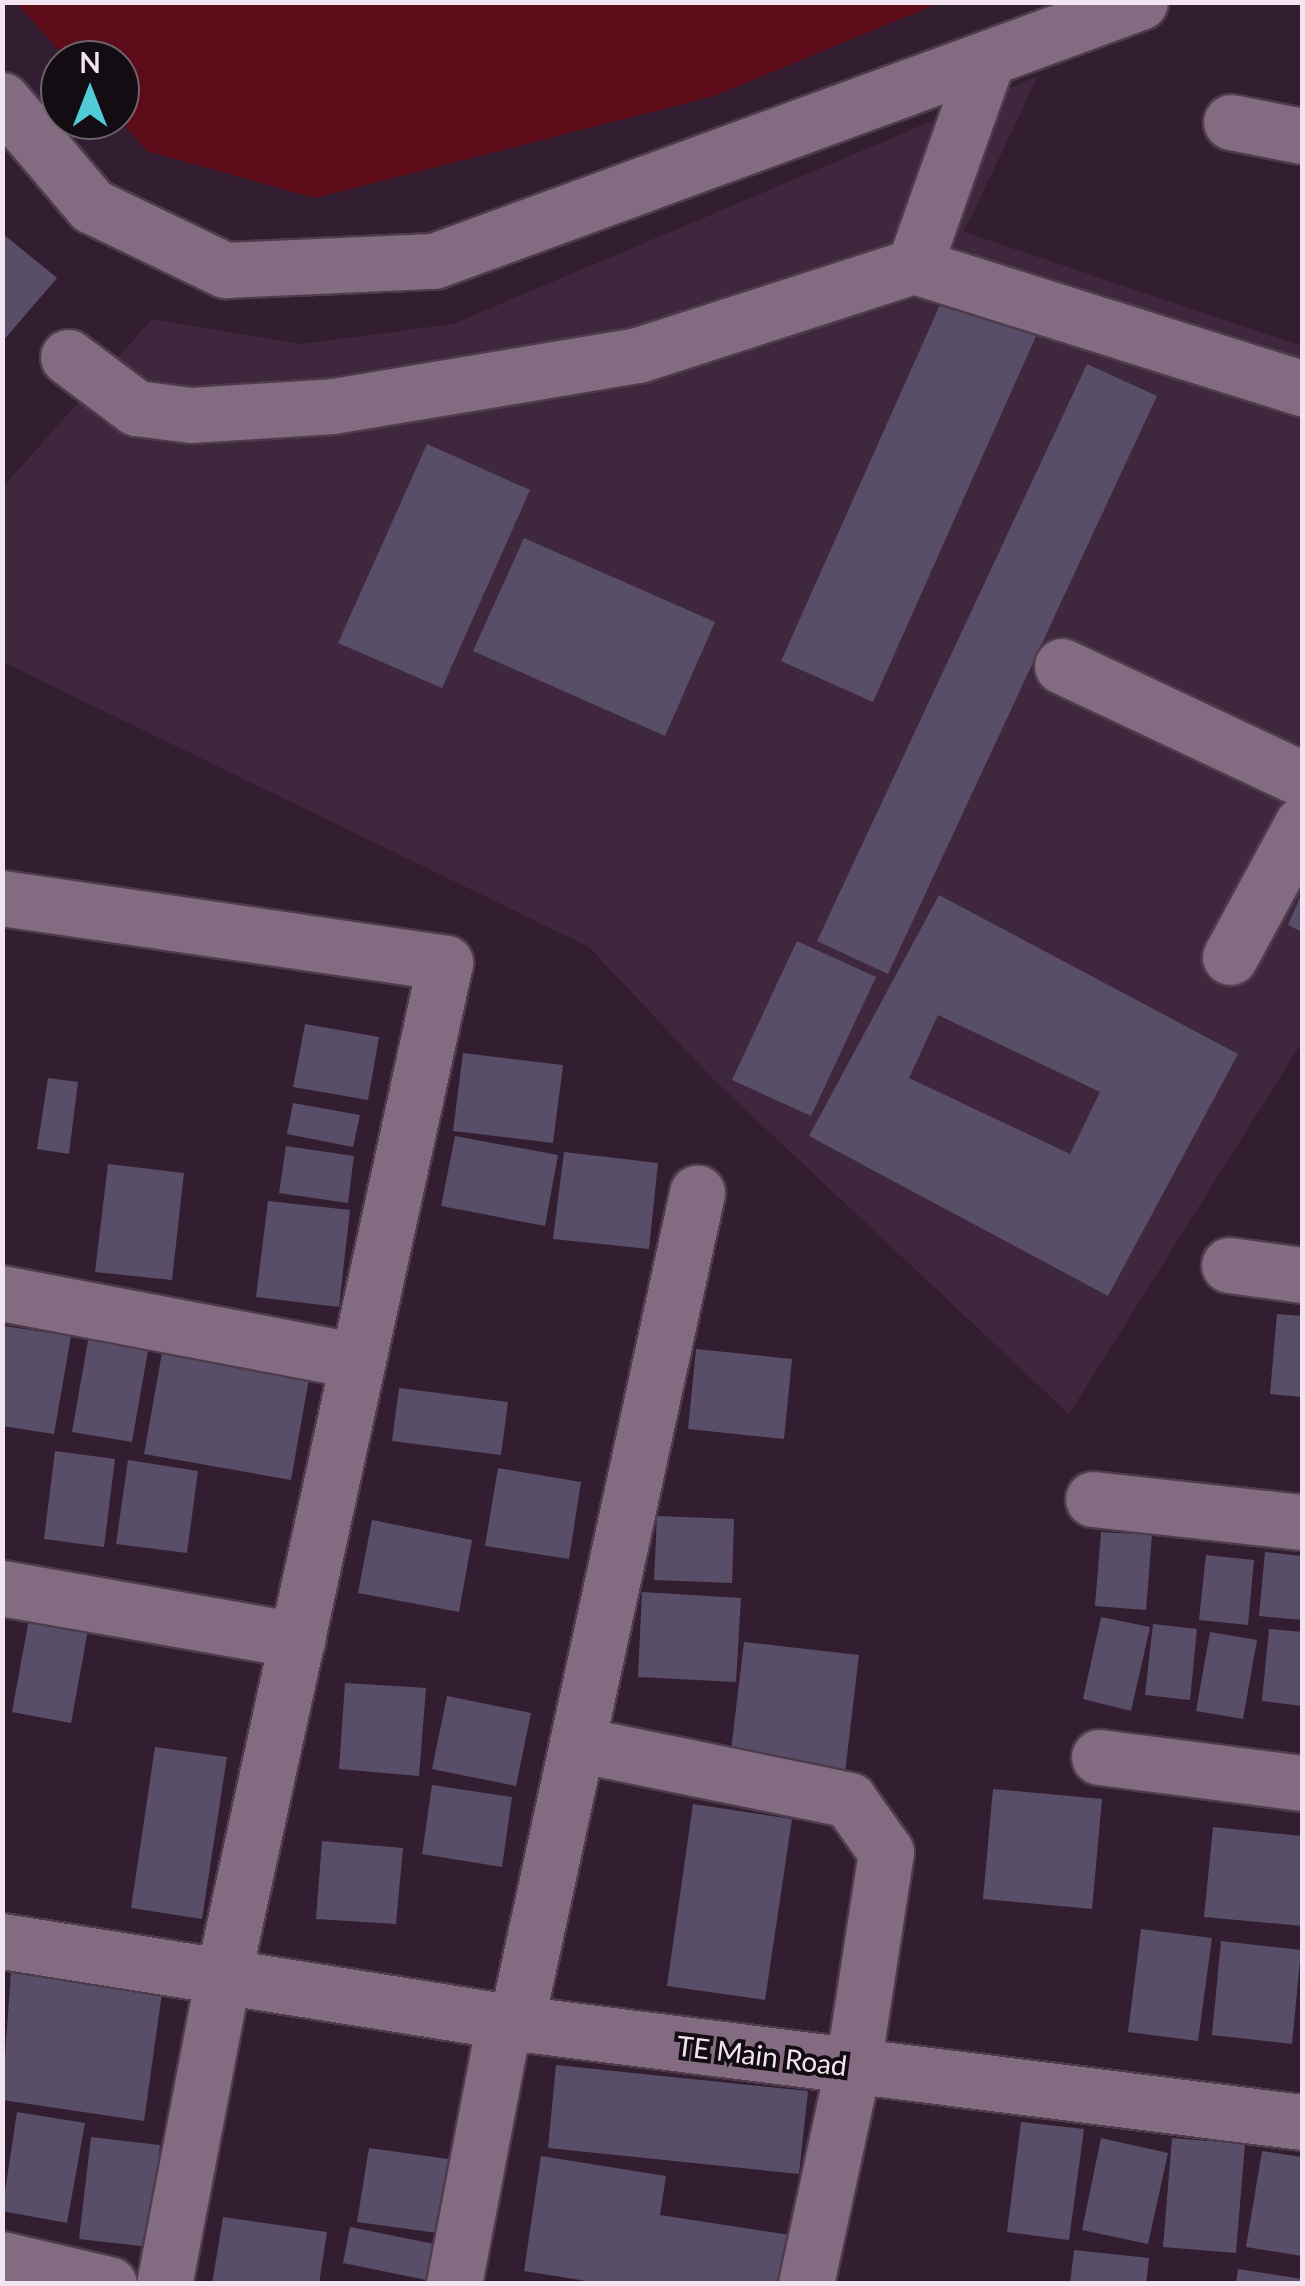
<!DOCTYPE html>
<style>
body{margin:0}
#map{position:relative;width:1305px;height:2286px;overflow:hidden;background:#321e30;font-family:Lato,sans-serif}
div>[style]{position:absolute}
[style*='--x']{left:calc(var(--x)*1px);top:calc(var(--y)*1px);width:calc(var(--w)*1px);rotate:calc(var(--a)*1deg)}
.built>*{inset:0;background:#3f273d}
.green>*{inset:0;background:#5d0b18}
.building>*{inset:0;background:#594e67}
.roads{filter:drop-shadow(2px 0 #4d3c4c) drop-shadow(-2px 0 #4d3c4c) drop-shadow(0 2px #4d3c4c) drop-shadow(0 -2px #4d3c4c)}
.minor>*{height:55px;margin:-27.5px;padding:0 27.5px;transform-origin:27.5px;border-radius:27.5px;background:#836c81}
span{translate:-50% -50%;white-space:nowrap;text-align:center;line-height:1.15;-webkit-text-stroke:8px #140c13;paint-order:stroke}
.street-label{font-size:28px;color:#f2e5f1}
.frame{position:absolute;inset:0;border:5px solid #f2e5f1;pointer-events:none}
.north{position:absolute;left:40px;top:40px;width:100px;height:100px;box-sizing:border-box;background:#140c13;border:2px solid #6d636c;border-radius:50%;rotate:0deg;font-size:28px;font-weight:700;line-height:40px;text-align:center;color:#f2e5f1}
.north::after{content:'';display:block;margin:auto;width:35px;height:45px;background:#52cbd8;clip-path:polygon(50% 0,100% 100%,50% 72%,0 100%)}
</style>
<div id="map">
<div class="built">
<i style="clip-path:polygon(1038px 76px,964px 232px,1302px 346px,1302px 1042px,1069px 1414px,714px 1080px,589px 947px,3px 662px,3px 487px,152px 319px,301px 344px,453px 324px)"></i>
</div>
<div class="green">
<i style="clip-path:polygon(17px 3px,939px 3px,714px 96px,315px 198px,147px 151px,120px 120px,120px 60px,67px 60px)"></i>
</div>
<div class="building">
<i style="clip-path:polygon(2px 233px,57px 278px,2px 342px)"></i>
<i style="clip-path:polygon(944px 296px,1036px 336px,873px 702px,781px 661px)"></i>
<i style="clip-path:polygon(1087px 364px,1157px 396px,888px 974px,817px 941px)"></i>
<i style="clip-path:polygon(427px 444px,530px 490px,442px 688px,338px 643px)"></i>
<i style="clip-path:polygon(524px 538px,715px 622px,665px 736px,473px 651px)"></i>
<i style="clip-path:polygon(1302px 893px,1302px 932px,1288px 925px)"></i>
<i style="clip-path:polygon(evenodd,939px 895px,1238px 1054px,1108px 1296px,809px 1136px,939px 895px,938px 1015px,1100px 1092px,1070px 1154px,909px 1078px,938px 1015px)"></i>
<i style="clip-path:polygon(797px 941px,876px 977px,811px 1116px,732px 1080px)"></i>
<i style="clip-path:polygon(305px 1024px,379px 1037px,368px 1100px,293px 1087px)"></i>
<i style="clip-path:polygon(463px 1053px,563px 1065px,553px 1143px,453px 1131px)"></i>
<i style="clip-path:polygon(48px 1078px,78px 1082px,69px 1154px,37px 1149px)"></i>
<i style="clip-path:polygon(293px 1103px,360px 1115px,353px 1147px,287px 1134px)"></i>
<i style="clip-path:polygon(455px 1136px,558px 1155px,545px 1226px,441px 1206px)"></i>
<i style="clip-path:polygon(286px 1146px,354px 1156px,348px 1203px,279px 1193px)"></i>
<i style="clip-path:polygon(564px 1152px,658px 1163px,649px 1249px,553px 1239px)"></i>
<i style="clip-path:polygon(108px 1164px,184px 1173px,172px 1280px,95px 1272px)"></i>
<i style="clip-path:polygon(268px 1201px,350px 1210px,339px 1307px,256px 1297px)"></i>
<i style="clip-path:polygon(1277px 1314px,1302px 1316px,1302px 1397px,1270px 1394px)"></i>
<i style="clip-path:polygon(4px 1326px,71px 1336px,54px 1434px,2px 1426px)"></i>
<i style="clip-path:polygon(89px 1335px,149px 1345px,132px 1442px,72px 1432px)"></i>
<i style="clip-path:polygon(163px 1347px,310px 1373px,291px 1480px,144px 1454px)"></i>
<i style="clip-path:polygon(696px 1349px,792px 1359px,784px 1439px,688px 1429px)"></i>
<i style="clip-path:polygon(399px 1388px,508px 1402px,501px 1455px,392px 1441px)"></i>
<i style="clip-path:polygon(55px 1451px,115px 1459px,104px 1547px,44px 1539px)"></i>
<i style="clip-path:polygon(128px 1460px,198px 1471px,187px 1553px,116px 1544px)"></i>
<i style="clip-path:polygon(498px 1468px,581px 1482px,569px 1559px,485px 1546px)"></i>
<i style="clip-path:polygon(657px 1516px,734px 1519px,732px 1583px,654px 1580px)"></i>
<i style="clip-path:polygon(372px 1520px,472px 1540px,459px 1612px,358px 1593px)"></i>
<i style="clip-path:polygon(1101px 1532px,1152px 1535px,1146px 1610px,1095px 1606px)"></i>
<i style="clip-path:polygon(1265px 1552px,1302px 1556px,1302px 1620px,1259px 1616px)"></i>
<i style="clip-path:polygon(1206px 1555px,1254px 1560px,1248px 1625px,1199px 1620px)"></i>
<i style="clip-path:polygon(642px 1592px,741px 1598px,736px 1682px,638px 1677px)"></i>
<i style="clip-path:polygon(1101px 1617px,1150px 1627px,1131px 1711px,1083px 1699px)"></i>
<i style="clip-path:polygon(29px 1619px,88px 1630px,71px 1723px,12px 1712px)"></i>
<i style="clip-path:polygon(1153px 1624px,1197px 1629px,1190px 1700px,1145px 1695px)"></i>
<i style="clip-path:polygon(1269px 1629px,1302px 1632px,1302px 1706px,1262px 1701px)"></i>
<i style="clip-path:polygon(1210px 1632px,1257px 1640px,1243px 1719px,1196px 1711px)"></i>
<i style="clip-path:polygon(744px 1642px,859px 1655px,844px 1781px,729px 1767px)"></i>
<i style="clip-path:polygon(345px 1683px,426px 1688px,419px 1776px,339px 1769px)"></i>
<i style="clip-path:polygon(447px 1696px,531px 1713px,516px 1786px,432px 1769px)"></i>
<i style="clip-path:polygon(155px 1747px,227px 1757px,202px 1919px,131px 1908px)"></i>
<i style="clip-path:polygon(432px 1785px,512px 1797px,502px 1867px,422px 1854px)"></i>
<i style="clip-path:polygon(993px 1789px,1102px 1799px,1092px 1909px,983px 1899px)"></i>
<i style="clip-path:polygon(693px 1804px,792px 1819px,765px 2000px,667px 1986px)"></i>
<i style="clip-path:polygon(1213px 1827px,1302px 1836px,1302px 1926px,1204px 1917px)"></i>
<i style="clip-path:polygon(322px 1841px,403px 1848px,396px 1924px,316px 1919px)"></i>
<i style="clip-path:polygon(1141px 1929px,1212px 1938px,1198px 2041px,1128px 2032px)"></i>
<i style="clip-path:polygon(1221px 1941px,1301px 1950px,1292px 2044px,1212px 2035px)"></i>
<i style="clip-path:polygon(12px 1957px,164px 1979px,144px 2121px,2px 2100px)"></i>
<i style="clip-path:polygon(556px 2065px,808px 2091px,799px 2174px,548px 2148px)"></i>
<i style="clip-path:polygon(17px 2112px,85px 2123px,67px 2223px,2px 2211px)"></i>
<i style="clip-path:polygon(1021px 2122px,1084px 2129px,1069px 2240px,1007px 2232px)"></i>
<i style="clip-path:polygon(91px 2137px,160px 2145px,149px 2247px,79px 2239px)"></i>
<i style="clip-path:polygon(1101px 2138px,1168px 2153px,1148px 2244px,1082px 2230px)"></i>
<i style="clip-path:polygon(1172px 2138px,1245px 2144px,1236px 2253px,1163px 2247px)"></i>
<i style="clip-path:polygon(369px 2148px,463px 2161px,452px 2235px,357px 2222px)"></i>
<i style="clip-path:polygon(1262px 2151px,1302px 2157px,1302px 2256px,1246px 2247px)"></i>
<i style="clip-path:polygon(541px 2156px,666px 2176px,660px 2215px,790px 2235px,782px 2284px,605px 2284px,524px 2271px)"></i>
<i style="clip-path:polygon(223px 2217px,327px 2232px,319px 2284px,212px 2284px)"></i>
<i style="clip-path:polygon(350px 2227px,444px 2246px,436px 2282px,343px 2263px)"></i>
<i style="clip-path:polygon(1074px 2250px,1149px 2258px,1146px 2284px,1070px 2284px)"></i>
<i style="clip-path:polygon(1238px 2269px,1302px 2279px,1302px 2284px,1236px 2284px)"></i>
</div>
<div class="roads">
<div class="minor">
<i style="--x:2;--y:100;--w:139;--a:49.7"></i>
<i style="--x:92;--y:206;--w:148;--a:25.7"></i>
<i style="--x:225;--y:270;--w:209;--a:-2.5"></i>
<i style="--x:434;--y:261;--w:752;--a:-20.15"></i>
<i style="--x:1231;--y:122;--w:72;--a:11.2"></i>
<i style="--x:914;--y:266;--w:215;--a:-70.5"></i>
<i style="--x:68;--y:357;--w:85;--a:36.9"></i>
<i style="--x:136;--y:408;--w:55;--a:7.3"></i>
<i style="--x:191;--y:415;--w:142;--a:-3.6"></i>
<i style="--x:333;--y:406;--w:309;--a:-9.5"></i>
<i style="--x:638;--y:355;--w:290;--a:-17.9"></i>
<i style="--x:914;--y:266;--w:407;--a:17.5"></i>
<i style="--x:1062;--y:666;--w:265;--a:25.2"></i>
<i style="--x:2;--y:898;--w:448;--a:8.3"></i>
<i style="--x:445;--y:963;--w:1042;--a:102.36"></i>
<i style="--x:222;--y:1981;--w:309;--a:100.8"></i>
<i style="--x:1230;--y:957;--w:151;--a:-61.6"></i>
<i style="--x:1229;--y:1265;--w:74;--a:7.8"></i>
<i style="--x:2;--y:1293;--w:362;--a:10.8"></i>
<i style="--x:1093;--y:1499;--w:210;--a:6.3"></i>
<i style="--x:2;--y:1588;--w:300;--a:10"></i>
<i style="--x:577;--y:1744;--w:278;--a:11.6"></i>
<i style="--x:849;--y:1800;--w:64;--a:54.6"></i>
<i style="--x:886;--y:1852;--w:217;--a:98.8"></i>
<i style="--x:853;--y:2066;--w:223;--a:102.2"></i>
<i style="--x:1099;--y:1757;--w:205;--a:7.3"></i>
<i style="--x:2;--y:1941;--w:520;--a:9.06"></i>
<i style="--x:516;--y:2023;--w:792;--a:7.18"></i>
<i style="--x:516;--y:2023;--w:850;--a:-77.7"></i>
<i style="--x:2;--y:2259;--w:110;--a:13.2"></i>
<i style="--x:454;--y:2284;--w:267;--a:-79.2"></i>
</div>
</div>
<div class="street-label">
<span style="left:762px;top:2055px;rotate:7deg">TE Main Road</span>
</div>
<div class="frame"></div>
<div class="north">N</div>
</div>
